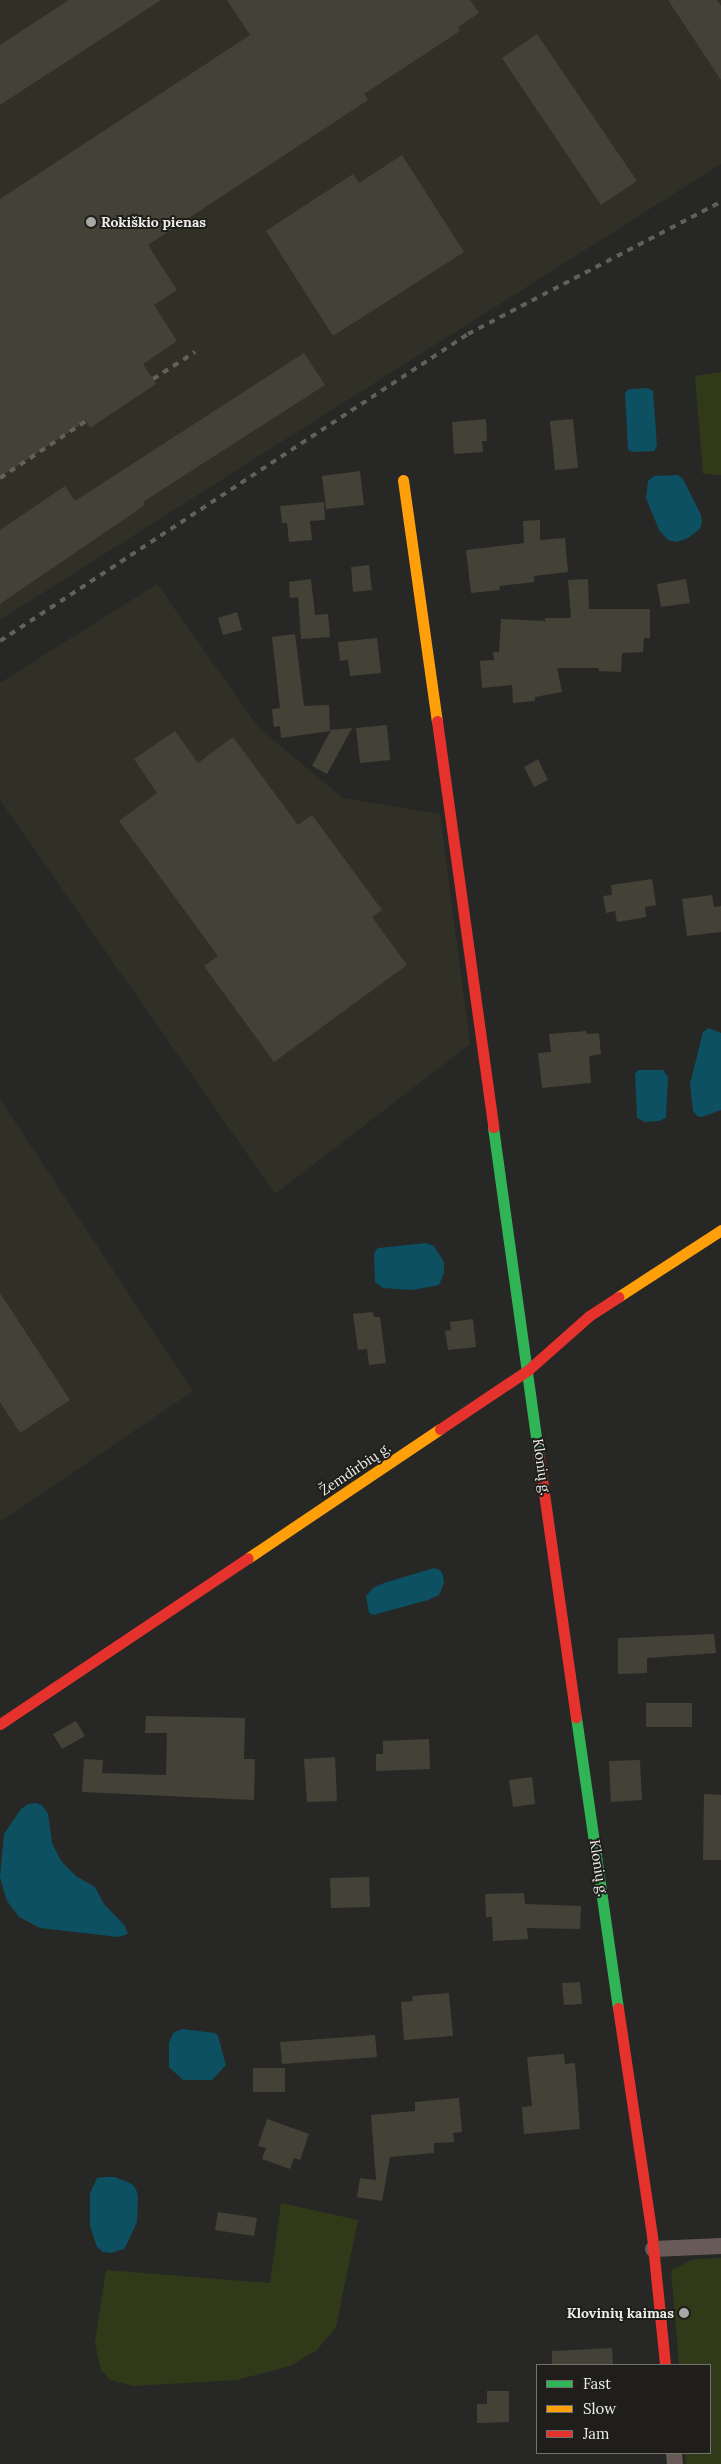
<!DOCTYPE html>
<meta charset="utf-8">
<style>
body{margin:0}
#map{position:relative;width:721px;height:2464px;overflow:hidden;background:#272725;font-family:Lora,serif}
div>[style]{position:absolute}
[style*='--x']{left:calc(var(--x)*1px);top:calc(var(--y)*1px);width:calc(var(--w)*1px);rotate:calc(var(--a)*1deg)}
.built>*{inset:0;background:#313027}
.green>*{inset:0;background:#303a19}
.water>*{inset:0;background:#0c5061}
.building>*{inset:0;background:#444237}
.street>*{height:16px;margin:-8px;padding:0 8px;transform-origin:8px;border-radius:8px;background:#685a57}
.fast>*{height:11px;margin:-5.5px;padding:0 5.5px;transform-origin:5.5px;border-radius:5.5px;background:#30b455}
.slow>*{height:11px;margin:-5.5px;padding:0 5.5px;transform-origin:5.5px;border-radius:5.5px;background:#ff9f0a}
.jam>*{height:11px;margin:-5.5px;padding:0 5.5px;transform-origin:5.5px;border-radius:5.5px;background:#e5322d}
.rail>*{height:4px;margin-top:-2px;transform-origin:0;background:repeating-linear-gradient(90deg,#645e5c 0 6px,transparent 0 12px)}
.dots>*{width:14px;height:14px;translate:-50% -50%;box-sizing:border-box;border:2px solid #1f1e1b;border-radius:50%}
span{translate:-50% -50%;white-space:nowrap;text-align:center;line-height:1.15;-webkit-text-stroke:4px #1f1e1b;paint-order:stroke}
.poi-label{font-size:14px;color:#ededea;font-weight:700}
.left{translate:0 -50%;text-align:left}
.right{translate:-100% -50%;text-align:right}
.street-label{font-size:14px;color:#ededea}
.legend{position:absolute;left:536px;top:2364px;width:175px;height:90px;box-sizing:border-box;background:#1f1e1b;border:1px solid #71716e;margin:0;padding:6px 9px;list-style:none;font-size:15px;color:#ededea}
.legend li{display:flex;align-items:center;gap:10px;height:25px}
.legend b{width:25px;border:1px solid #71716e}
</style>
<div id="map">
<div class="built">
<i style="clip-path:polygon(0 0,721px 0,721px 164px,0 620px)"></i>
<i style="clip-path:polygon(157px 584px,259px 728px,343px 798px,440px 814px,470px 1044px,275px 1194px,0 800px,0 683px)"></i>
<i style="clip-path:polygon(0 1099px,193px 1391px,0 1522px)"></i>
</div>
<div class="green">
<i style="clip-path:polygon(721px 372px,721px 475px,703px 474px,695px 376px)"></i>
<i style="clip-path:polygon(281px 2203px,358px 2220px,336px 2327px,317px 2350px,290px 2366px,237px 2380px,133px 2386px,110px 2380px,101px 2370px,95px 2343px,106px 2270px,270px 2283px)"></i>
<i style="clip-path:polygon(721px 2258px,721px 2464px,686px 2464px,685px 2453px,710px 2453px,710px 2365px,679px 2365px,671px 2270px,694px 2259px)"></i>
</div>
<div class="water">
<i style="clip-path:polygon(648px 388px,653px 391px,657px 446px,654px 451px,634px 452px,628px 450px,625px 393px,629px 389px)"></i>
<i style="clip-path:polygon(678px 475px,683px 479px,701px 515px,702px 522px,700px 529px,688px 538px,677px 542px,668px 540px,659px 530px,646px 498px,648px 481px,654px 476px)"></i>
<i style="clip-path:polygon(709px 1028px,721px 1033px,721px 1110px,702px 1117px,697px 1116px,693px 1111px,690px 1084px,703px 1032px)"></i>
<i style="clip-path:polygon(638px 1070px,663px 1070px,668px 1077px,666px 1118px,659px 1121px,645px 1122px,637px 1118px,635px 1074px)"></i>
<i style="clip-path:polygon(426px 1243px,434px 1246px,444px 1262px,444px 1273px,439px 1285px,413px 1290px,383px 1288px,375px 1282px,374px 1253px,378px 1248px)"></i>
<i style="clip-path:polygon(434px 1568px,440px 1570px,443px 1575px,444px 1583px,439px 1595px,428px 1600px,373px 1615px,369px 1613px,366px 1596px,373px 1588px,384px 1583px)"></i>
<i style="clip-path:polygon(36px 1803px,42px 1805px,48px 1814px,52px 1843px,61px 1861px,76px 1876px,95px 1887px,104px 1904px,125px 1926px,128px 1934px,118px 1937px,40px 1928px,19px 1917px,7px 1901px,0 1877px,4px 1834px,21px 1809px,28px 1804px)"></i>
<i style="clip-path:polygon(182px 2029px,215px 2033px,218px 2036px,226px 2065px,212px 2080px,183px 2080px,169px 2067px,169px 2043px,173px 2033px)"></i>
<i style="clip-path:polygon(104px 2177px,115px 2177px,132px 2184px,136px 2189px,138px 2196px,137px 2222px,127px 2244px,124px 2249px,111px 2253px,103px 2252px,97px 2247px,90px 2226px,90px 2193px,97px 2178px)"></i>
</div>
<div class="building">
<i style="clip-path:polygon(69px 0,161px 0,0 105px,0 45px)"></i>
<i style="clip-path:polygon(227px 0,470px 0,479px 13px,458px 27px,460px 31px,364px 94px,368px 100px,148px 245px,177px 290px,154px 305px,177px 341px,143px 364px,156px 384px,90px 428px,86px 421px,0 477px,0 199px,250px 35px)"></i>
<i style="clip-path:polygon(668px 0,717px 0,721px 6px,721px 80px)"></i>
<i style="clip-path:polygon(537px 34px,637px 181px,601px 205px,502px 58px)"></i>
<i style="clip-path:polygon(402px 155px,464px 252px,333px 336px,266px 231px,353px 174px,359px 183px)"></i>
<i style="clip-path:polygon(304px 353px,325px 385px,143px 502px,145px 505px,0 604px,0 530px,65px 486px,75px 501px)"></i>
<i style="clip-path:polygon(486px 419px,487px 441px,482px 441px,483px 452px,454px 454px,452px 422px)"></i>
<i style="clip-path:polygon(573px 419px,578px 468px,555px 470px,550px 421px)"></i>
<i style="clip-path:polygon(360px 471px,364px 505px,326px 509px,322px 476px)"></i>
<i style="clip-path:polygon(324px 502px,325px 520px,310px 521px,312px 540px,289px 542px,287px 523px,282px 523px,280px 506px)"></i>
<i style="clip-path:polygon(540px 520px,540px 540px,565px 538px,568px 572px,534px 576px,534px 582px,499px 586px,500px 590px,471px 593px,466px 550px,524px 543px,523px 521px)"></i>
<i style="clip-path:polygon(369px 565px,372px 590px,353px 592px,351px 567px)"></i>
<i style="clip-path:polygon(311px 579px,315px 615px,328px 614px,330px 637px,301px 639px,298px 597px,290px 598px,289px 582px)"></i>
<i style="clip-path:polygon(588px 579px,589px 609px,650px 609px,650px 638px,644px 638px,643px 652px,622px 653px,621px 672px,599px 671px,599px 668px,557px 668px,562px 692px,535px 697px,535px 701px,513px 703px,512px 685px,482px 688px,480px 661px,494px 660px,493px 652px,499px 652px,501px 619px,545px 621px,545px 618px,571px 618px,568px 580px)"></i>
<i style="clip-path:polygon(686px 579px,690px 603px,661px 607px,657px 584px)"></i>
<i style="clip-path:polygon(237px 612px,242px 630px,223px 635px,218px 618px)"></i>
<i style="clip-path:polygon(295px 634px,304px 706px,329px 705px,330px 731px,281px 738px,280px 726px,274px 727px,272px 709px,280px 708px,272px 637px)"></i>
<i style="clip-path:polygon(377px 638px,381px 673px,350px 676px,348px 660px,340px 661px,338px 642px)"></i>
<i style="clip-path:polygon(387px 725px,390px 760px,360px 763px,356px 728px)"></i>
<i style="clip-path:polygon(352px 728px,327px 774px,312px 766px,331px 730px)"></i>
<i style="clip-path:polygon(175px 731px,198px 763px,233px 737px,298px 825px,312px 815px,382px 910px,372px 917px,407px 965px,274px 1062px,204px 966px,218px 956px,119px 821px,157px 793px,134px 759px)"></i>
<i style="clip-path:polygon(538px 759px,548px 780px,534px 787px,524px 767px)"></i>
<i style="clip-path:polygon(652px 879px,656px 905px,645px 907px,646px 917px,617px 922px,615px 911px,606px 913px,603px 896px,612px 895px,611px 885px)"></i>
<i style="clip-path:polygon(712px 895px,714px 907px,721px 906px,721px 932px,687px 936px,682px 899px)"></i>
<i style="clip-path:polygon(586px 1031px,587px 1034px,599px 1033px,601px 1054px,589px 1056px,591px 1083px,542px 1088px,538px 1053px,551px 1052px,549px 1034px)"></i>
<i style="clip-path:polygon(0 1293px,70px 1400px,20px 1433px,0 1402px)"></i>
<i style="clip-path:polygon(373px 1312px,374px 1317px,380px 1317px,386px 1363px,369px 1365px,367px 1349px,358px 1350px,353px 1314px)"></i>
<i style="clip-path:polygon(473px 1319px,476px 1347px,448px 1350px,445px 1331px,451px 1330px,450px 1322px)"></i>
<i style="clip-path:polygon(714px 1634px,716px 1653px,647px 1658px,647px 1673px,618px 1674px,618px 1638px)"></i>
<i style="clip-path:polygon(646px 1703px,692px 1703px,692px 1727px,646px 1727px)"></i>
<i style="clip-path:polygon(146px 1716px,245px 1718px,244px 1759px,255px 1759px,254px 1800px,82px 1792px,84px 1759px,103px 1760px,102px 1773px,166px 1775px,167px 1733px,145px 1733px)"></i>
<i style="clip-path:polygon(76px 1721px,85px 1736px,62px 1749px,53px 1734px)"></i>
<i style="clip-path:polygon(429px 1739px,430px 1769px,376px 1771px,376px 1754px,383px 1754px,383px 1741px)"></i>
<i style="clip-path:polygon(335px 1757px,337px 1801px,307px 1802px,304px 1759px)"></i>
<i style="clip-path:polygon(640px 1760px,642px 1800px,611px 1802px,609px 1761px)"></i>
<i style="clip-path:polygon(532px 1777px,535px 1804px,513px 1807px,509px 1780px)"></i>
<i style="clip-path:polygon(704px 1794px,721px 1795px,721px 1860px,703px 1860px)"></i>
<i style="clip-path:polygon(369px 1877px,370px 1907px,331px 1908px,330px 1878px)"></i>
<i style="clip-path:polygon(524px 1893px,525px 1904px,581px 1906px,580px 1929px,527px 1928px,528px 1939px,493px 1941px,492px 1917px,486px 1917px,485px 1894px)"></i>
<i style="clip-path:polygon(580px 1982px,582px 2004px,564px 2005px,562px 1983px)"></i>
<i style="clip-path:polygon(449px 1993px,453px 2036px,404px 2040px,401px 2002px,413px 2001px,412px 1996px)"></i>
<i style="clip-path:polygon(375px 2035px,377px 2057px,282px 2064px,280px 2042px)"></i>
<i style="clip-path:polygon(564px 2054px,565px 2064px,575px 2063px,580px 2129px,524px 2134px,522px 2107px,532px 2106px,527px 2057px)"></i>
<i style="clip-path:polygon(253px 2068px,285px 2068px,285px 2092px,253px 2092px)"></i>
<i style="clip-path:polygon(459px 2098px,462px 2132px,453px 2133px,454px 2142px,434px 2143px,434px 2153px,390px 2157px,382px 2201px,357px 2197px,360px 2178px,376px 2180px,371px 2115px,415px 2111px,415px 2102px)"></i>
<i style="clip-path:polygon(267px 2119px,309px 2134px,300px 2160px,294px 2158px,290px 2169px,262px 2159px,266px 2148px,258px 2146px)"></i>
<i style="clip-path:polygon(218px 2212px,257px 2218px,254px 2236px,215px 2230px)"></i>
<i style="clip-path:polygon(612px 2348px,613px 2365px,552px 2365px,552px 2351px)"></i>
<i style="clip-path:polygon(487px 2391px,509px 2391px,509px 2422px,477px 2423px,477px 2404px,487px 2404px)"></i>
</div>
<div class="street">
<i style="--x:653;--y:2249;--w:68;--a:-2.5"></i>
<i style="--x:674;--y:2453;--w:11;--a:85"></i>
</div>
<div class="fast">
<i style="--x:493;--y:1127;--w:334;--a:82.1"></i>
<i style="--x:576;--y:1717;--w:294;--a:81.8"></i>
</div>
<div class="slow">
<i style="--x:403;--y:480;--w:243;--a:82"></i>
<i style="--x:618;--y:1297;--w:123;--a:-33"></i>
<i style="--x:248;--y:1558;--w:231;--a:-33.9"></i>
</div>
<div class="jam">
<i style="--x:437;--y:721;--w:410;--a:82.1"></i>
<i style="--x:440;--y:1429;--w:106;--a:-33.8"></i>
<i style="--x:528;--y:1370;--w:81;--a:-41.5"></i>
<i style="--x:589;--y:1316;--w:35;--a:-33"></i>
<i style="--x:539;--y:1458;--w:262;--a:81.9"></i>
<i style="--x:0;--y:1724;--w:298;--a:-33.8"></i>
<i style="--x:618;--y:2008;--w:231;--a:81.5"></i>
<i style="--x:652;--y:2236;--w:130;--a:84.2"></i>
</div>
<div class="rail">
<i style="--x:153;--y:379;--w:50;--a:-32.7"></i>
<i style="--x:0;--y:478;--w:103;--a:-33.5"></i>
<i style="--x:0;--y:641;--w:560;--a:-33.26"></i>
<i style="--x:468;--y:334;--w:285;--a:-27.6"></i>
</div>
<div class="dots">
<i style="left:91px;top:222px;background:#a8a8a5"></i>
<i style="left:684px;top:2313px;background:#a8a8a5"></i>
</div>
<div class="poi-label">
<span class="left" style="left:101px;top:222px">Rokiškio pienas</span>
<span class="right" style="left:674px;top:2313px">Klovinių kaimas</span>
</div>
<div class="street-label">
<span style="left:542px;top:1467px;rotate:82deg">Klonių g.</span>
<span style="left:355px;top:1469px;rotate:-34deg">Žemdirbių g.</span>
<span style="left:599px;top:1868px;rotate:81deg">Klonių g.</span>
</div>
<ul class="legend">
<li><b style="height:6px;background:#30b455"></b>Fast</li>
<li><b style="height:6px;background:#ff9f0a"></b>Slow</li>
<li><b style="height:6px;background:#e5322d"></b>Jam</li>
</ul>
</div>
